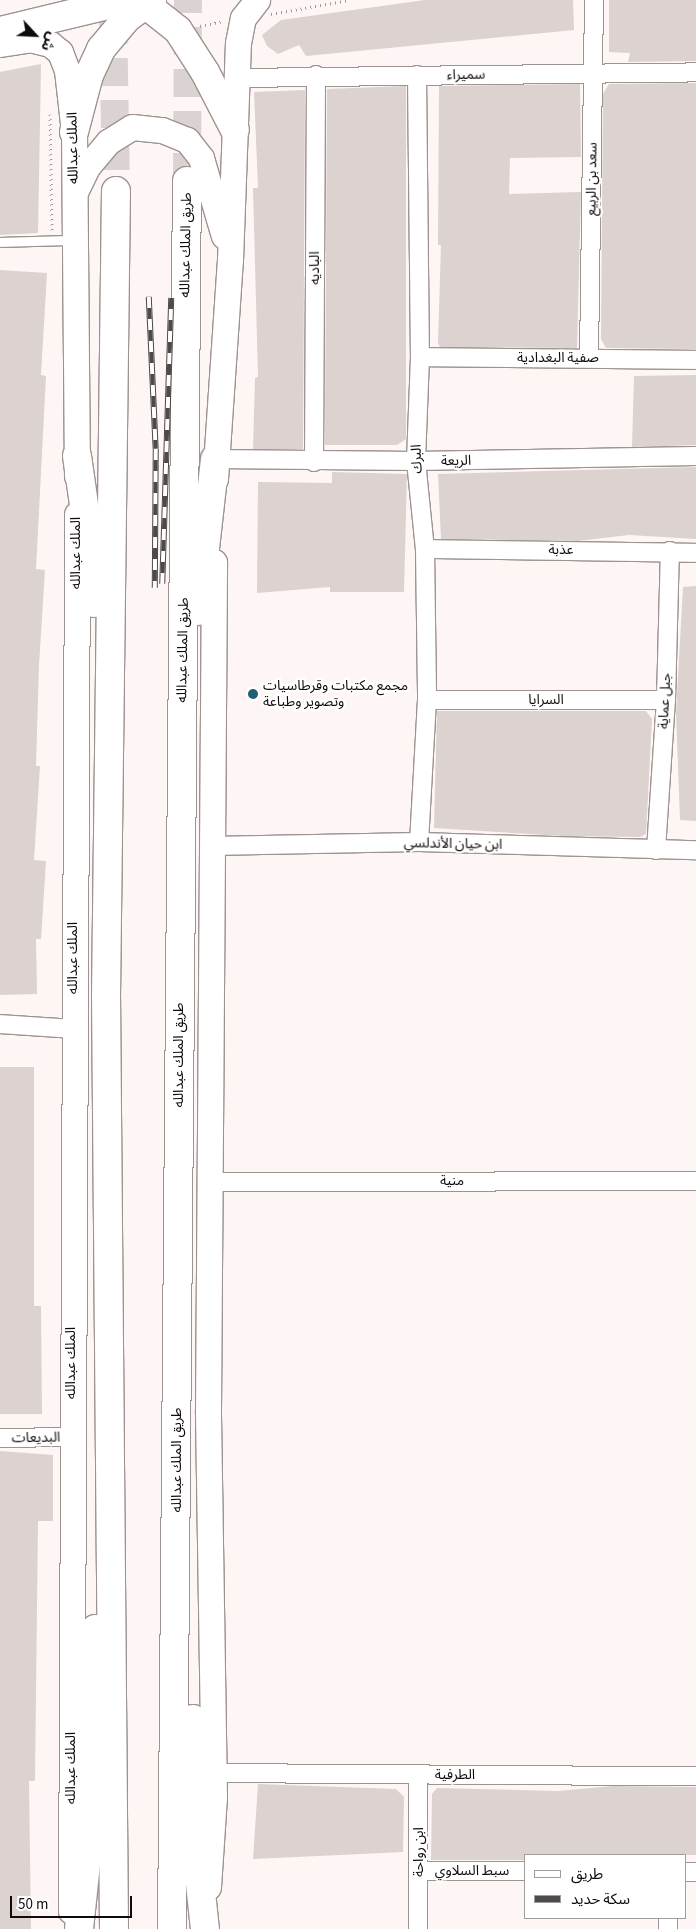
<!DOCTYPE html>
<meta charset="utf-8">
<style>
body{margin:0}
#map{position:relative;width:696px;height:1929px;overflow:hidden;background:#fef6f4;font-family:"Source Sans 3","Noto Sans Arabic",sans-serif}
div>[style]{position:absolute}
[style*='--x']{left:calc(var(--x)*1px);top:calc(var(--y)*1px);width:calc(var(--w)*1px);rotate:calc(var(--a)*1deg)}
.building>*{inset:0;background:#dcd2d0}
.highway-tunnel>*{height:28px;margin-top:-14px;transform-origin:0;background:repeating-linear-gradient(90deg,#dad3d1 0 28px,transparent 0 42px)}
.path>*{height:3px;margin-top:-1.5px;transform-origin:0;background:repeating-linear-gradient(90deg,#a19b99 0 1px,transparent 0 5px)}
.roads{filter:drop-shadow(1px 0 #9d9391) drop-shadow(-1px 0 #9d9391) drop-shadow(0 1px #9d9391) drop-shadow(0 -1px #9d9391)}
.lane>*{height:9px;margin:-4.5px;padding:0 4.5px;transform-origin:4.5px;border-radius:4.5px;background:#fff}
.street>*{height:18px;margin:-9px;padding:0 9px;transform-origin:9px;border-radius:9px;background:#fff}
.secondary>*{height:25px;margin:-12.5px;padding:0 12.5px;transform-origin:12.5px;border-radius:12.5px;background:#fff}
.primary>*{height:28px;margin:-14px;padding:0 14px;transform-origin:14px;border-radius:14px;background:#fff}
.highway>*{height:28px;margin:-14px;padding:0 14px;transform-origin:14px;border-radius:14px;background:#fff}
.rail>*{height:5.5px;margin-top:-2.75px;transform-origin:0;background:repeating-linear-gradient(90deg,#fff 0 11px,#4e4a49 0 22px);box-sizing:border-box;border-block:1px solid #4e4a49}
.dots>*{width:14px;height:14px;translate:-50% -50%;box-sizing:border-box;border:2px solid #fff;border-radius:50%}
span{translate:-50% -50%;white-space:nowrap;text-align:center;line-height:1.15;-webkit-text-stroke:4.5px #fff;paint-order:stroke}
.street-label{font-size:14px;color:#0e0b0a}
.poi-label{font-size:14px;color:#0e0b0a}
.left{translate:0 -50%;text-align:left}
.legend{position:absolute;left:524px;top:1854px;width:162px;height:65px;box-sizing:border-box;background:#fff;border:1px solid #9f9d9d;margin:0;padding:6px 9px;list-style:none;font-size:15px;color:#0e0b0a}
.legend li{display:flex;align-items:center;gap:10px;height:25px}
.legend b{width:25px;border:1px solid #9f9d9d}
.north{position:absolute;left:10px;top:10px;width:50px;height:50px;-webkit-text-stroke:4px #fff;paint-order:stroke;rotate:115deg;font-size:14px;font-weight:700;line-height:20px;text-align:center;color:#0e0b0a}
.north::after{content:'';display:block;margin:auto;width:18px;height:22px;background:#0e0b0a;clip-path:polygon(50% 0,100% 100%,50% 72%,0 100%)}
.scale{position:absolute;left:10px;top:1896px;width:122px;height:22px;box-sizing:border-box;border:2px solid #0e0b0a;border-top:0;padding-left:6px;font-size:15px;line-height:18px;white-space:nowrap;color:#0e0b0a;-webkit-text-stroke:4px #fff;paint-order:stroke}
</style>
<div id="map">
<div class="building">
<i style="clip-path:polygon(425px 0,573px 0,574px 30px,306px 56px,299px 45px,278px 54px,267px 46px,262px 35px,281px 20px)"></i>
<i style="clip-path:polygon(609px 0,696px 0,696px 61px,628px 62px,630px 53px,609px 52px)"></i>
<i style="clip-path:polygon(41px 64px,38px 233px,0 235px,0 72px)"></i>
<i style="clip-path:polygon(696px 83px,696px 349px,606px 348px,601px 339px,603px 94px,609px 84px)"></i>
<i style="clip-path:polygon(580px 84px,581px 157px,510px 158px,509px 194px,581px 192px,577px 348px,440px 347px,438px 343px,441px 245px,438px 245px,439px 86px)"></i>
<i style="clip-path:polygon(406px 86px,406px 439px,397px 445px,325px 445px,327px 89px)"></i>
<i style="clip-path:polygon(305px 90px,303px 449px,253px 449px,255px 378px,258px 377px,253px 188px,258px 188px,254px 92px)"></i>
<i style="clip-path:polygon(0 270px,47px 273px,41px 375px,46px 376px,36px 569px,45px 570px,39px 665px,36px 766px,40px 766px,34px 860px,46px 861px,41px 939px,36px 939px,37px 994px,0 995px)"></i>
<i style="clip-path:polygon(696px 375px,696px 445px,632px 447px,634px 376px)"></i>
<i style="clip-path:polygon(696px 467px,696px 539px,629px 535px,578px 541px,441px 539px,438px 474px)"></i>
<i style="clip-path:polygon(332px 472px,407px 474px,404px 592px,330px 592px,330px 587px,257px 593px,258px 482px,332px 483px)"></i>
<i style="clip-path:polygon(696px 586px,696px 821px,680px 820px,676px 713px,683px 587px)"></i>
<i style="clip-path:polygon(437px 711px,646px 711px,652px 719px,646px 834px,640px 837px,562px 836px,434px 828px)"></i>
<i style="clip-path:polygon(0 1067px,34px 1067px,34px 1306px,41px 1306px,42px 1414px,0 1414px)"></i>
<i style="clip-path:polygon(0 1451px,53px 1455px,53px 1521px,38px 1521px,35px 1781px,29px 1781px,31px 1929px,0 1929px)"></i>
<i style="clip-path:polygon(258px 1784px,396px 1789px,404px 1797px,403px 1852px,253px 1859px)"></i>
<i style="clip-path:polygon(613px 1786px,696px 1787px,696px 1855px,525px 1855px,525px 1860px,431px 1860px,432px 1794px,437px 1788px,558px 1791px)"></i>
</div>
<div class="highway-tunnel">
<i style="--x:113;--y:16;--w:175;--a:89"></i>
<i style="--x:187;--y:181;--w:181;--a:-89.7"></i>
</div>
<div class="path">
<i style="--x:271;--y:14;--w:79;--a:-10.2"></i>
<i style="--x:200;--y:26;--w:24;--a:-12"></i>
<i style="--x:50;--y:114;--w:117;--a:89"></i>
</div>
<div class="roads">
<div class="lane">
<i style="--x:0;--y:242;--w:72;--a:-1.6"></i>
</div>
<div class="street">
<i style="--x:417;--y:75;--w:282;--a:89.4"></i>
<i style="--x:420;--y:357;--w:104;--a:92.2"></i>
<i style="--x:416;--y:461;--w:88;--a:84.2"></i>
<i style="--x:425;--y:549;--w:151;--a:89.2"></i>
<i style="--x:427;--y:700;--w:142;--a:93.2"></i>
<i style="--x:237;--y:78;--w:459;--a:-0.7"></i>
<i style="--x:420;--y:357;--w:276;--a:0.6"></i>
<i style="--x:589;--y:358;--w:358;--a:-89.2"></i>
<i style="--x:215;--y:459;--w:201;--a:0.6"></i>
<i style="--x:416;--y:461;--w:280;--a:-1"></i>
<i style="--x:314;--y:462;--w:387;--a:-89.7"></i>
<i style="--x:425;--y:549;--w:271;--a:0.8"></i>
<i style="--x:427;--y:700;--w:239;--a:0"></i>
<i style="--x:210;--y:846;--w:209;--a:-1.1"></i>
<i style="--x:419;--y:842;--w:277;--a:1.7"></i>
<i style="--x:656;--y:850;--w:150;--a:-86.2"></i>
<i style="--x:666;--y:700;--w:149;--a:-88.5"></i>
<i style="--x:0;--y:1024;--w:73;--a:3.9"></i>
<i style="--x:209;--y:1182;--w:487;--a:-0.1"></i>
<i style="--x:0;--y:1438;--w:71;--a:-0.8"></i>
<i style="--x:213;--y:1773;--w:483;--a:0.4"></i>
<i style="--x:419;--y:1871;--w:106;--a:0"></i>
<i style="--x:685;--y:1872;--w:11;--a:0"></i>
<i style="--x:418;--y:1929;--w:155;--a:-90"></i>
<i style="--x:668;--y:1929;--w:11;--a:-90"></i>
</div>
<div class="secondary">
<i style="--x:0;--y:44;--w:30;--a:-9"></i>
<i style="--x:30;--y:39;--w:21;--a:14"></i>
<i style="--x:50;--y:44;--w:13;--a:39"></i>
<i style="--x:60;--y:52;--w:19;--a:69"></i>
<i style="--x:67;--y:70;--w:62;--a:83.6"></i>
<i style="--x:74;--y:132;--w:344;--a:89.5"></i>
<i style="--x:75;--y:192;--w:28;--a:-64"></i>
<i style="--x:87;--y:167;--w:33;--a:-50"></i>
<i style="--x:108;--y:142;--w:28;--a:-32"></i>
<i style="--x:132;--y:127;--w:30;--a:6"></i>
<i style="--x:162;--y:130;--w:27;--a:22"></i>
<i style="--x:187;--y:140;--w:23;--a:52"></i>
<i style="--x:201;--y:158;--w:81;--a:73.6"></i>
<i style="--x:215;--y:479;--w:220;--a:-86.1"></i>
<i style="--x:230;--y:260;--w:217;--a:-87.9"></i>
<i style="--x:238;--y:43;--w:25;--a:-79"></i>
<i style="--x:243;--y:18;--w:23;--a:-52"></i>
<i style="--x:208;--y:1887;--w:90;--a:-86.2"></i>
<i style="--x:214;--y:1797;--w:387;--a:-90.9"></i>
<i style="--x:208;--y:1410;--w:848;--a:-89.59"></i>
<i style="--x:71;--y:1911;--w:1397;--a:-89.75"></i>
</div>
<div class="primary">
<i style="--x:140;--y:0;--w:48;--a:38.3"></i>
<i style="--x:178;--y:30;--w:50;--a:57.3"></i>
<i style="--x:205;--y:72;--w:65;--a:62.7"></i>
<i style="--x:0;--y:31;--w:133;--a:-13.5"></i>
<i style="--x:74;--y:132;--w:59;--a:-75.3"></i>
<i style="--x:89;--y:75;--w:29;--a:-65"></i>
<i style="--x:101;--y:49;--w:40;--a:-50"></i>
<i style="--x:127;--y:18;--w:31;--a:-36"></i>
</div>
<div class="highway">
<i style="--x:77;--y:456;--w:119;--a:81.8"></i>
<i style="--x:94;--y:574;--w:29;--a:90"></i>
<i style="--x:198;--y:611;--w:153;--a:-83.6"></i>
<i style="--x:193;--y:1719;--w:109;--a:89.5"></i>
<i style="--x:194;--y:1828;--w:102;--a:83.8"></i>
<i style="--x:79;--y:1929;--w:95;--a:-83.9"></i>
<i style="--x:89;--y:1835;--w:206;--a:-88.3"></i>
<i style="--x:114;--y:1929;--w:933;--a:-90.49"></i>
<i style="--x:106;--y:996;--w:805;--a:-89.29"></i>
<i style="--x:172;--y:1929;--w:1748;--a:-89.51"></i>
</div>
</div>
<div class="rail">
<i style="--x:149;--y:297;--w:152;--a:87.4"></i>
<i style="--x:156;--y:449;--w:139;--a:90.4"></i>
<i style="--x:162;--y:584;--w:286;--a:-88.2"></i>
</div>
<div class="dots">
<i style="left:253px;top:694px;background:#1e5f74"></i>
</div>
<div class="street-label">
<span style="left:466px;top:75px;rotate:-1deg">سميراء</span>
<span style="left:73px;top:148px;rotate:-91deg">الملك عبدالله</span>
<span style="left:592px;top:179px;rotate:-89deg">سعد بن الربيع</span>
<span style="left:186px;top:245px;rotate:-89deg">طريق الملك عبدالله</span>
<span style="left:315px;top:268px;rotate:-90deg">الباديه</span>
<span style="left:558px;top:358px">صفية البغدادية</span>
<span style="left:417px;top:459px;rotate:-92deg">البرك</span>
<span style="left:456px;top:461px;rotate:-1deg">الريعة</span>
<span style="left:561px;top:550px">عذبة</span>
<span style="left:76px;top:553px;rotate:-90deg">الملك عبدالله</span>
<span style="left:183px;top:650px;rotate:-89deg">طريق الملك عبدالله</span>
<span style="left:546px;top:700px">السرايا</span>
<span style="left:665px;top:701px;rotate:-87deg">جبل عماية</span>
<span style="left:453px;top:844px;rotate:1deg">ابن حيان الأندلسي</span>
<span style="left:73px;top:958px;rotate:-90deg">الملك عبدالله</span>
<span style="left:179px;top:1055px;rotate:-90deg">طريق الملك عبدالله</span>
<span style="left:452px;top:1181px">منية</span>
<span style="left:71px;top:1363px;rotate:-90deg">الملك عبدالله</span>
<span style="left:36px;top:1438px;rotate:-1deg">البديعات</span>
<span style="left:177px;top:1460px;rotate:-90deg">طريق الملك عبدالله</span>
<span style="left:71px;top:1768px;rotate:-90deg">الملك عبدالله</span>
<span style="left:455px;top:1775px">الطرفية</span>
<span style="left:419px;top:1852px;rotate:-90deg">ابن رواحة</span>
<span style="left:472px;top:1871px">سبط السلاوي</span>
</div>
<div class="poi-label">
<span class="left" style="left:263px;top:694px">مجمع مكتبات وقرطاسيات<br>وتصوير وطباعة</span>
</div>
<ul class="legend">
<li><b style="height:6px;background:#fff"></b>طريق</li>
<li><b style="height:6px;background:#4e4a49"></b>سكة حديد</li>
</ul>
<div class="north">ش</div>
<div class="scale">50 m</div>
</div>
